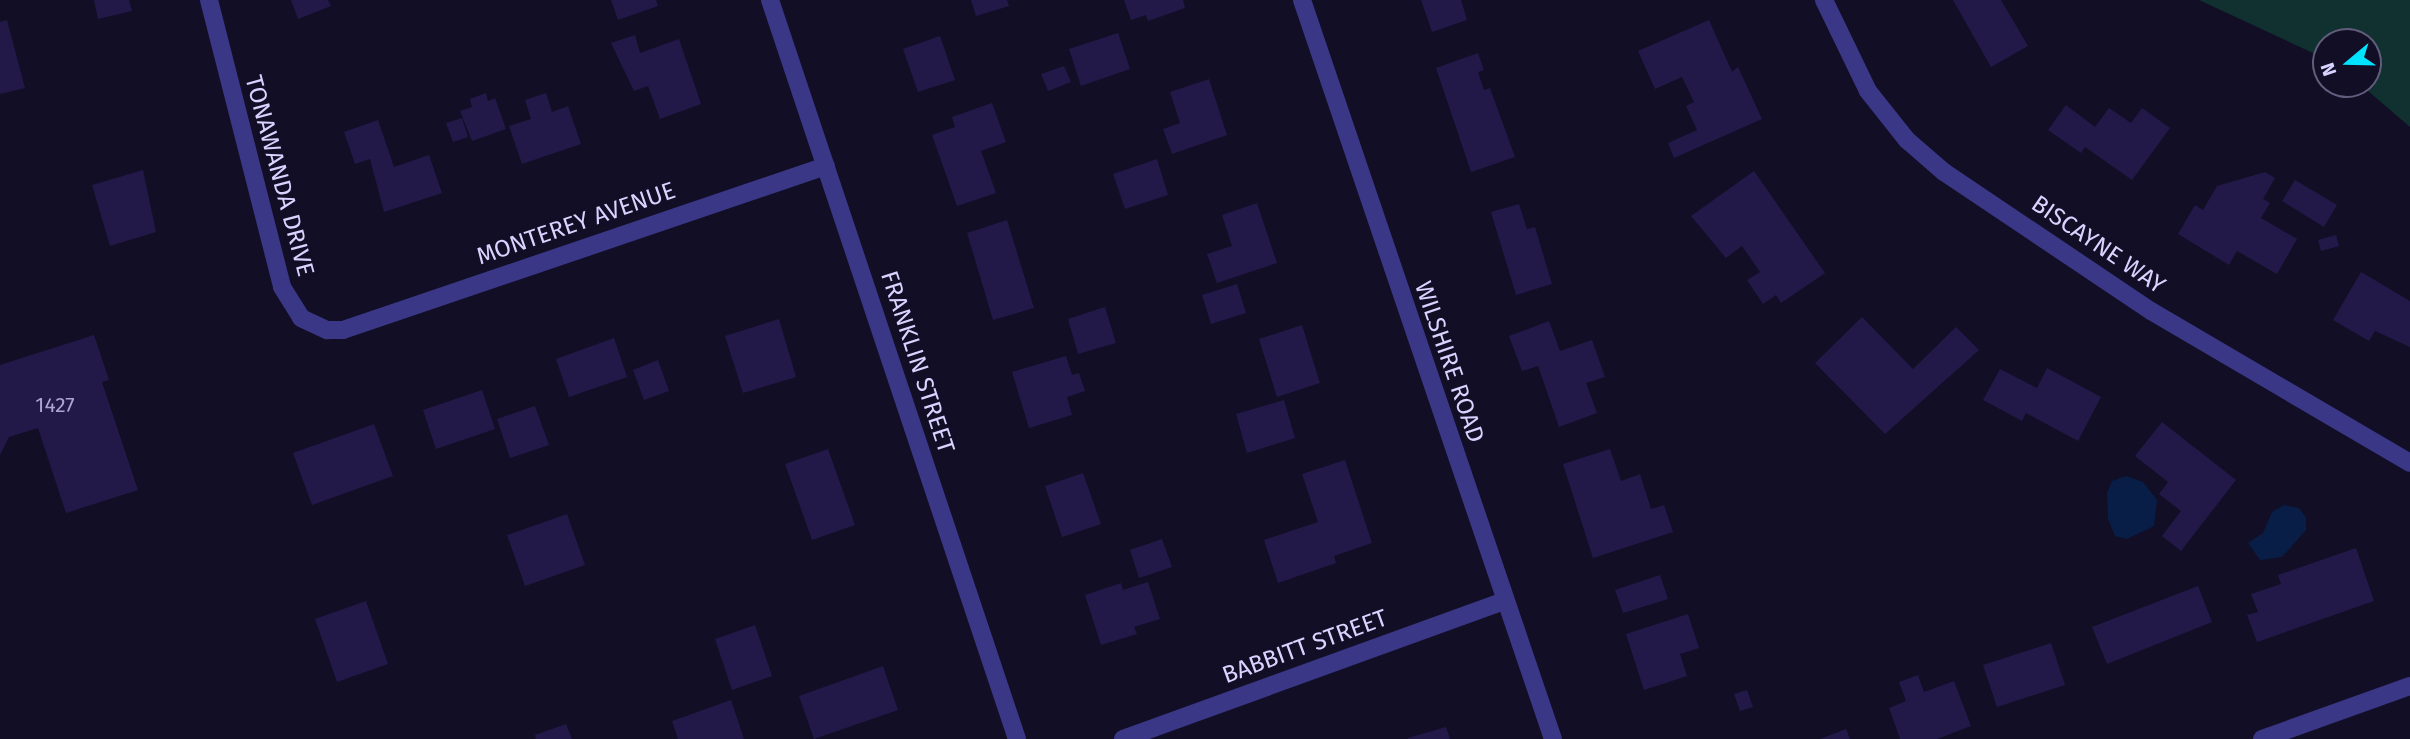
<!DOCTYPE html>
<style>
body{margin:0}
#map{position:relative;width:2410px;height:739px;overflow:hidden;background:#120e26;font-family:"Fira Sans",sans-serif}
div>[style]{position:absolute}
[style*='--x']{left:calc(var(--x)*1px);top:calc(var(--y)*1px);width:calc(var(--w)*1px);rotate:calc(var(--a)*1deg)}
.green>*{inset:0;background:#113130}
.water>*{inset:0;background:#081e46}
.building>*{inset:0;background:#231948}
.minor>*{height:18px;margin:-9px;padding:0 9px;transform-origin:9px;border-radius:9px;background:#3a3787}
span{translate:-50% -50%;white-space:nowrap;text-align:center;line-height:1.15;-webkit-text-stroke:6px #120e26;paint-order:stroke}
.number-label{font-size:21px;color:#aca4d1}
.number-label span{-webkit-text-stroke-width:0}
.street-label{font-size:24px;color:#d9d3ff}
.north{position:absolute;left:2312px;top:28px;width:70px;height:70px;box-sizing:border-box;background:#120e26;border:2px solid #625d7d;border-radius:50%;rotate:251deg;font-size:19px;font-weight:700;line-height:28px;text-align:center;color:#d9d3ff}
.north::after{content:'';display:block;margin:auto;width:24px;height:32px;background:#00e2fe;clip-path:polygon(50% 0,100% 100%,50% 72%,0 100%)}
</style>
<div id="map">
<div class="green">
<i style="clip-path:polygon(2199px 0,2410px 0,2410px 127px,2360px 84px,2368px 84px,2368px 42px,2326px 42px,2326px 59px)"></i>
</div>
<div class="water">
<i style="clip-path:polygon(2126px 476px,2143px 482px,2157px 500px,2154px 526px,2127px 539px,2115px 536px,2108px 519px,2107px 493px,2112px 481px)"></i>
<i style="clip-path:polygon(2284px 505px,2299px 508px,2306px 518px,2306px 530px,2282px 557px,2260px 560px,2248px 543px,2263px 533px,2272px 512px)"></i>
</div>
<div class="building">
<i style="clip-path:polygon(94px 0,129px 0,132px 11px,98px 19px)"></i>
<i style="clip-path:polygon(291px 0,328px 0,331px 6px,298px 19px)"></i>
<i style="clip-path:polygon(611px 0,656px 0,658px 6px,618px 20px)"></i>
<i style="clip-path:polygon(971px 0,1007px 0,1009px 6px,976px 16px)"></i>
<i style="clip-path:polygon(1124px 0,1183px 0,1185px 8px,1148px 21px,1146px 15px,1131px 20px)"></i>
<i style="clip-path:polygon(1421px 0,1461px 0,1467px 20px,1432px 32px)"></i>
<i style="clip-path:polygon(1953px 0,2001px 0,2028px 46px,1991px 67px)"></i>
<i style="clip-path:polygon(7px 20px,25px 88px,0 94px,0 22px)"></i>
<i style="clip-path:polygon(1709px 20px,1732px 72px,1738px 67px,1762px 119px,1674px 158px,1668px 143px,1697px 130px,1686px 106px,1694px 102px,1682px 77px,1655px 89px,1638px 51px)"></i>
<i style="clip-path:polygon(1118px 33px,1130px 69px,1081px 86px,1069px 49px)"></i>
<i style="clip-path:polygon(635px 35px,640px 53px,679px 39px,701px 104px,660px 119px,648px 86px,634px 91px,611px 43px)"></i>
<i style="clip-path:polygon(940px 36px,955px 80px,918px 92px,903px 49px)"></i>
<i style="clip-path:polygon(1478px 53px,1484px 70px,1478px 72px,1484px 90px,1490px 88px,1515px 157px,1471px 172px,1436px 68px)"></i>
<i style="clip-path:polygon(1064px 66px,1071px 82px,1048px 91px,1041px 74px)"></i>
<i style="clip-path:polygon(1209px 79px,1227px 135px,1172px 154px,1163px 129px,1180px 123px,1170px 92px)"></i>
<i style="clip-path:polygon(486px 93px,488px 101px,495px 98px,506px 129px,472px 141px,460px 111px,472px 107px,470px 99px)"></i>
<i style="clip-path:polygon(546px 93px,552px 112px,568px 106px,581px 144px,522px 164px,509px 126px,531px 119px,525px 100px)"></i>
<i style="clip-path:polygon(992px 103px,1006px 142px,981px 151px,996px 193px,957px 206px,932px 135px,955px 127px,952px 117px)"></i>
<i style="clip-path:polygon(2066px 105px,2095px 127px,2109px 108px,2131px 123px,2142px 108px,2170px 128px,2132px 180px,2085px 147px,2081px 153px,2048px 130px)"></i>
<i style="clip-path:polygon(462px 118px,468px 137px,453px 142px,446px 123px)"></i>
<i style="clip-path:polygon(378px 120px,394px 167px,429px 155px,442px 193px,384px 212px,370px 159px,355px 164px,344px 132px)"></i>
<i style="clip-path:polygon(1157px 159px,1168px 195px,1125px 209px,1113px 174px)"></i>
<i style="clip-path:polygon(143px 170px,156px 232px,110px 246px,92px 185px)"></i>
<i style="clip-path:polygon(1754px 171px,1825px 273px,1781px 303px,1776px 295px,1763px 304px,1747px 280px,1760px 272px,1742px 246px,1726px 258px,1691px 216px)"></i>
<i style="clip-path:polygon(2265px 172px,2275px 178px,2263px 199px,2270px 203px,2261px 218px,2297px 239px,2277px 274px,2237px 251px,2229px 265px,2178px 234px,2195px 205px,2203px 210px,2217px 186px)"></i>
<i style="clip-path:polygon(2295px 180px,2337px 205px,2324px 227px,2282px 201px)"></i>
<i style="clip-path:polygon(1257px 203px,1277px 263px,1217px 283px,1207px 254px,1232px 246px,1222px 215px)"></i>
<i style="clip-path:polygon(1519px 204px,1527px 229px,1535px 227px,1552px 284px,1516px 295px,1491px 212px)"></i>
<i style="clip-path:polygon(1007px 220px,1034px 308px,993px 320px,967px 233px)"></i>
<i style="clip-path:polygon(2336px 235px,2339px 246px,2321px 251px,2318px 240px)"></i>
<i style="clip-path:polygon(2361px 272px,2410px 301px,2410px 347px,2375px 331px,2369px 341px,2333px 320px)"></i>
<i style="clip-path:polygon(1237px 284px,1246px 313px,1211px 324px,1202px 295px)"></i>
<i style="clip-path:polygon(1105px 307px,1116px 343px,1078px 354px,1068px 319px)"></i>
<i style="clip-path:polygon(1862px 317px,1913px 369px,1956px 327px,1979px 350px,1885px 434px,1815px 363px)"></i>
<i style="clip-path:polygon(779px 319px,796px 377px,743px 393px,725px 336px)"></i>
<i style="clip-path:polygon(1549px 321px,1560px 351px,1592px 340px,1605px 377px,1586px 383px,1597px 413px,1559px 427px,1538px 366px,1522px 371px,1509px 336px)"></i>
<i style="clip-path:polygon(1302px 325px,1320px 383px,1277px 397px,1259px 339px)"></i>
<i style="clip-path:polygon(94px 335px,109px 380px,102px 382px,138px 490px,66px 513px,38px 428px,9px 437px,0 455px,0 365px)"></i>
<i style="clip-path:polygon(614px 338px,627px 377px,569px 397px,556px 359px)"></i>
<i style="clip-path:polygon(1066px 356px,1072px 375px,1079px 373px,1085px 391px,1067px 397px,1072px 415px,1029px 428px,1012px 372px)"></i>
<i style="clip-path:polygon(658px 360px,669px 391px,644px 400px,633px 370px)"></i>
<i style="clip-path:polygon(2047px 368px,2101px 397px,2078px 441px,2026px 413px,2022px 421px,1983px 400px,2000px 369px,2037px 388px)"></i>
<i style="clip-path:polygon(482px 390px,495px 429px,436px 449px,423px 410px)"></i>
<i style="clip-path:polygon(1284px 400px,1295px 438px,1247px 453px,1236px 414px)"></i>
<i style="clip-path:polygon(535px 406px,549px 445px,510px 458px,497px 419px)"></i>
<i style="clip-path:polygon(2162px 422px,2236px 480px,2181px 551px,2162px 536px,2181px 511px,2159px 494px,2168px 482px,2135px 456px)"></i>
<i style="clip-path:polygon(374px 424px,393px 476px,312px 505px,293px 453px)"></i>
<i style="clip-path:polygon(828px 449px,855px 525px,812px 540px,785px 464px)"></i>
<i style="clip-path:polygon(1610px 449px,1621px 481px,1640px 474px,1651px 509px,1664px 505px,1673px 532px,1593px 558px,1563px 464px)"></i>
<i style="clip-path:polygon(1345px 460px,1372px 543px,1334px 556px,1336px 563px,1278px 583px,1264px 540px,1318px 522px,1302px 474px)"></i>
<i style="clip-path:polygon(1083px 473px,1101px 524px,1062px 537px,1045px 486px)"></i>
<i style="clip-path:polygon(567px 514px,585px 565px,525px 586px,507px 535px)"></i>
<i style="clip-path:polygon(1162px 539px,1172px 567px,1139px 578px,1130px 550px)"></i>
<i style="clip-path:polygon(2356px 548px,2374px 601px,2257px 642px,2247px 615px,2258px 612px,2251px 594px,2281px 584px,2278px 575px)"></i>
<i style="clip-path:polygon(1660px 575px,1668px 599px,1623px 613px,1615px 590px)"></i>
<i style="clip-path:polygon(1148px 582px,1160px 619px,1134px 627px,1137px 634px,1101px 645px,1085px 595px,1121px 583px,1123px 590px)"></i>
<i style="clip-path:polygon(2198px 586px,2212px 622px,2107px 664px,2092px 627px)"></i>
<i style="clip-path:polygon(366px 601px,388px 664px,337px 682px,315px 619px)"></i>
<i style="clip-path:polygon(1688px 614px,1699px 648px,1680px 654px,1687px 676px,1644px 690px,1626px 634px)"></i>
<i style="clip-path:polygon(755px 625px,772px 676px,732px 690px,715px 639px)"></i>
<i style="clip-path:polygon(2051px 643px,2065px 685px,1997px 707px,1983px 665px)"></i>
<i style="clip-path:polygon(883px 666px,898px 710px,814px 739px,799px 696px)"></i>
<i style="clip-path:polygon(1918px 675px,1924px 692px,1954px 681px,1971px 726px,1937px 739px,1900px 739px,1889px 708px,1906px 701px,1899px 682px)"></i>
<i style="clip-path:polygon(1747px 690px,1753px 707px,1740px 711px,1734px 694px)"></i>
<i style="clip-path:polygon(731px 700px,744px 739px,678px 739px,672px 721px)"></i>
<i style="clip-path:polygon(566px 724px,572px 739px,536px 739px,535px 735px)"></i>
<i style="clip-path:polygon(1446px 727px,1450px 739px,1408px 739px,1408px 738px)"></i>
<i style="clip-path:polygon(1846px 729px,1850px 739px,1820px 739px)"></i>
</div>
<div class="minor">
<i style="--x:209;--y:0;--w:296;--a:75.7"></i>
<i style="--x:282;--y:287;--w:36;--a:58"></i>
<i style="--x:301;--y:318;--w:29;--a:25"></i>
<i style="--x:327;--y:330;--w:16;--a:0"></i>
<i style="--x:343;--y:330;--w:510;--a:-18.75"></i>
<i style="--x:770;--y:0;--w:779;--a:71.52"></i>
<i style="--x:1302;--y:0;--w:780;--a:71.24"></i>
<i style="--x:1824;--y:0;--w:101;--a:64.2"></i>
<i style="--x:1868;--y:91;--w:63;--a:51.5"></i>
<i style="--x:1907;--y:140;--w:49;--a:40.9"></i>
<i style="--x:1944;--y:172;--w:249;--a:33.9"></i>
<i style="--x:2151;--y:311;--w:300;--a:30.4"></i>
<i style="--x:1123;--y:739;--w:405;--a:-19.9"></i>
<i style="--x:2262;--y:739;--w:157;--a:-19.7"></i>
</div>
<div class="number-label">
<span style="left:55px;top:405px">1427</span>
</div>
<div class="street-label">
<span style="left:279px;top:176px;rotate:75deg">TONAWANDA DRIVE</span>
<span style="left:576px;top:224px;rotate:-19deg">MONTEREY AVENUE</span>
<span style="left:2098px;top:245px;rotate:34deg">BISCAYNE WAY</span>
<span style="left:917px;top:362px;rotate:72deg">FRANKLIN STREET</span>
<span style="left:1449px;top:362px;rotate:71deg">WILSHIRE ROAD</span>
<span style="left:1305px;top:647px;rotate:-20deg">BABBITT STREET</span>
</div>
<div class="north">N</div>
</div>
